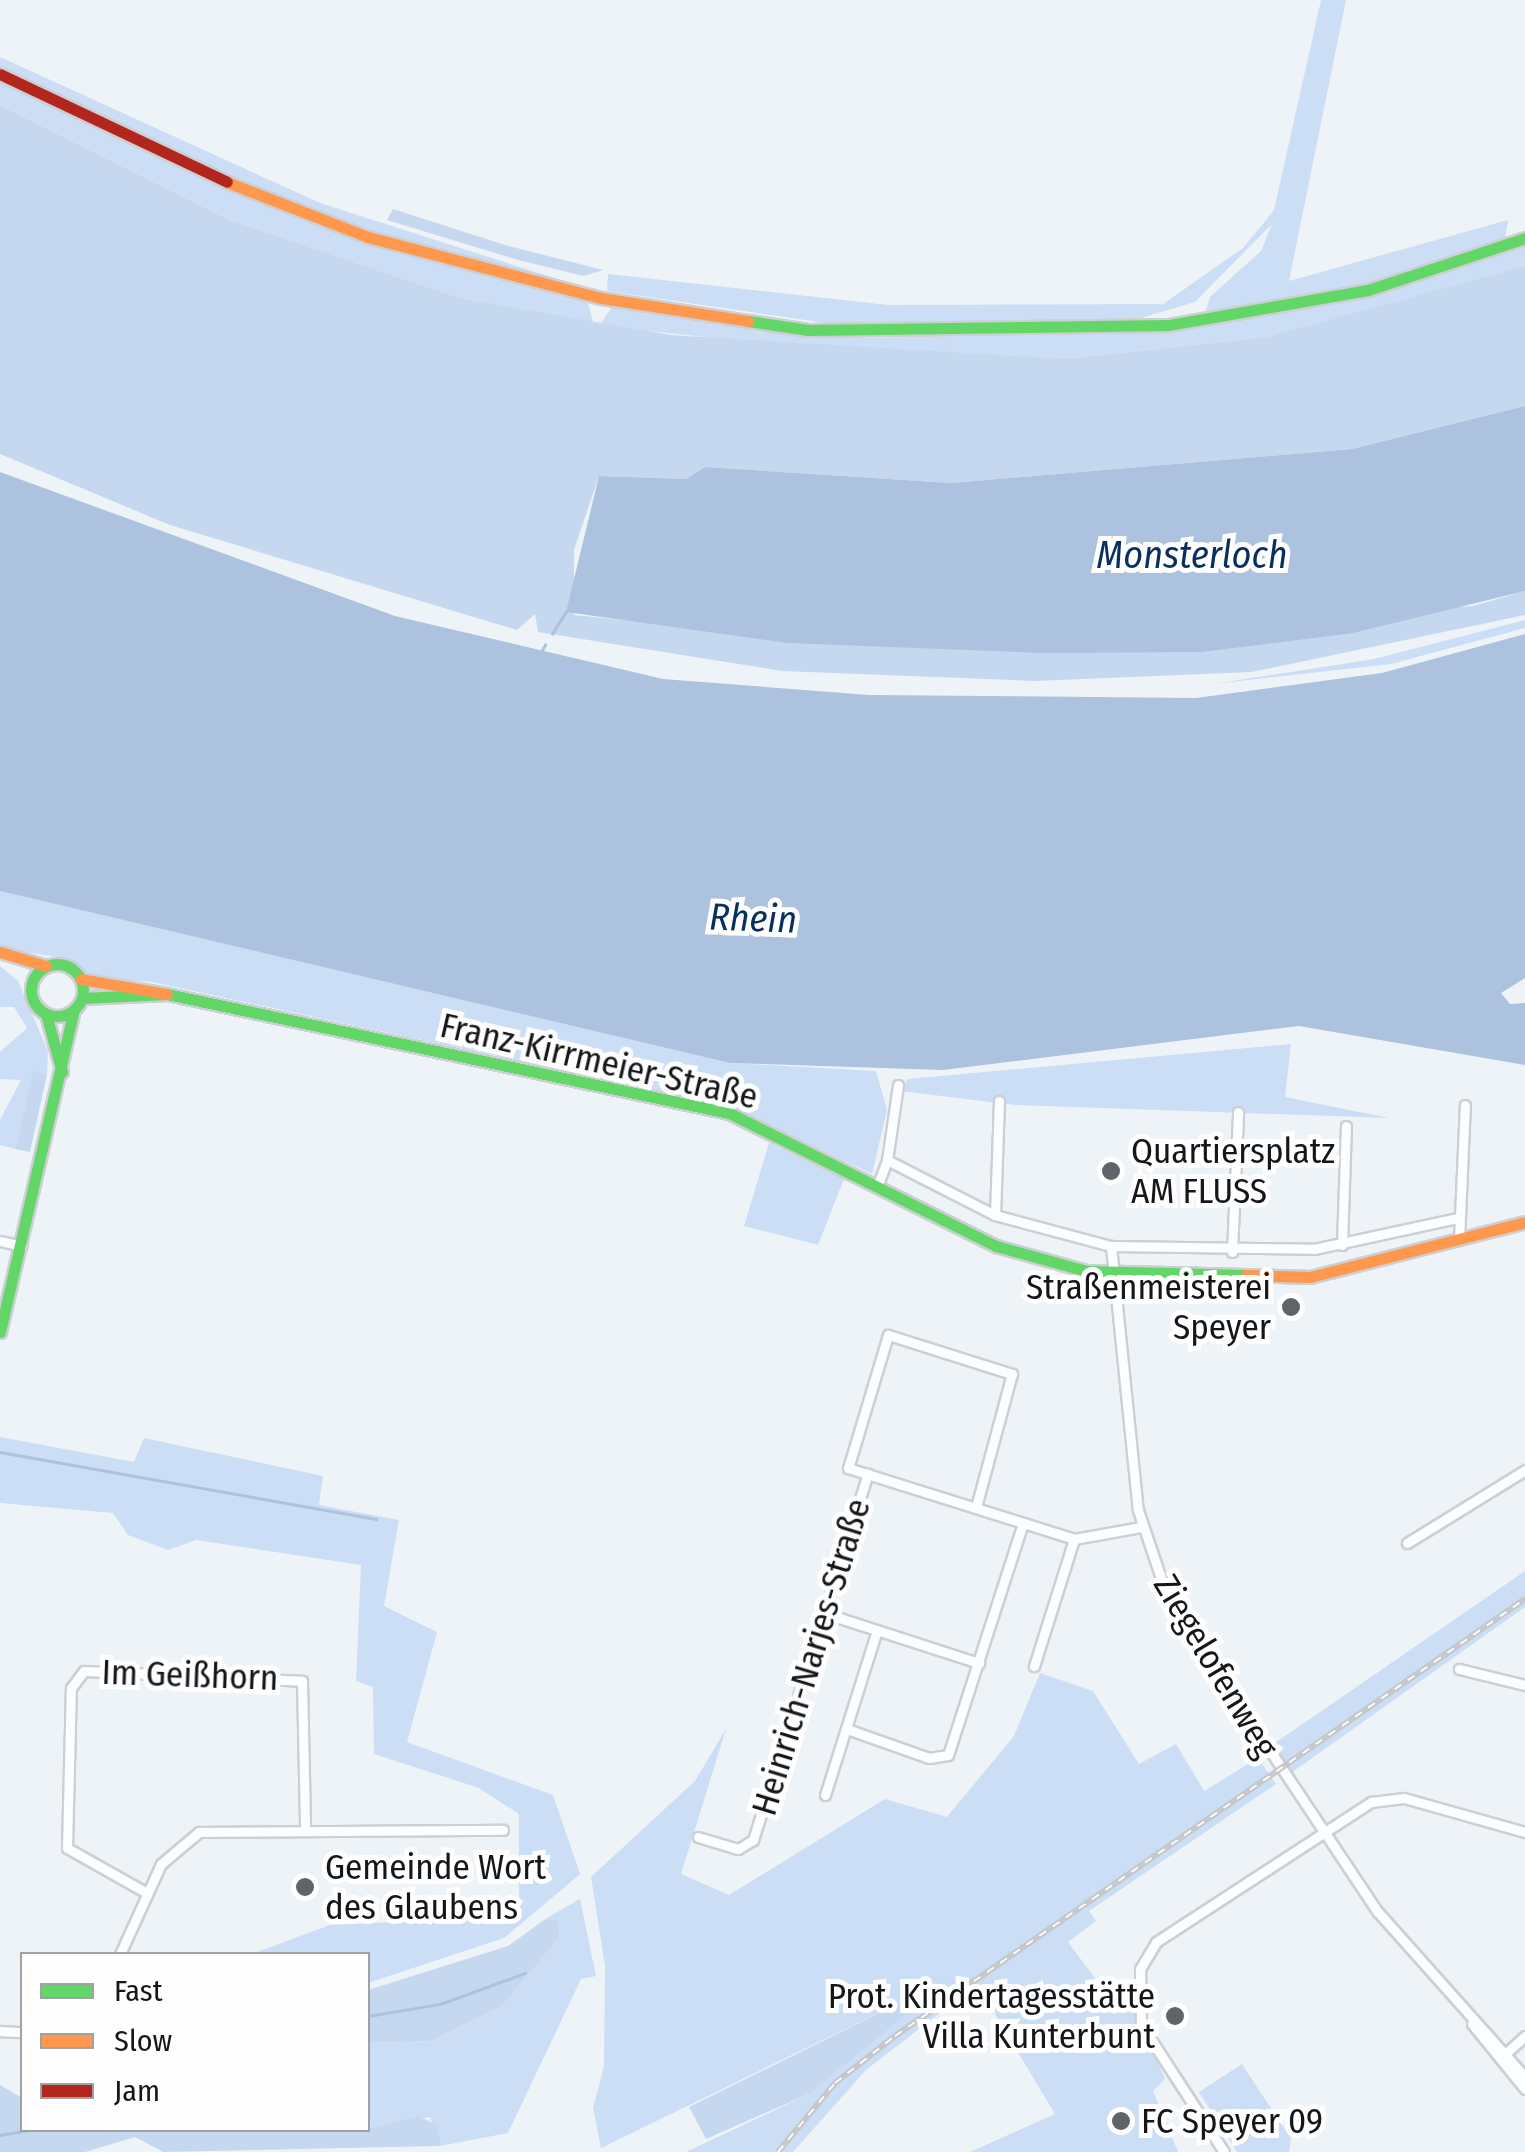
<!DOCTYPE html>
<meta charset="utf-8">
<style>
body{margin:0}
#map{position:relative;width:1525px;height:2152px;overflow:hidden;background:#eef3f8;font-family:"Fira Sans Condensed",sans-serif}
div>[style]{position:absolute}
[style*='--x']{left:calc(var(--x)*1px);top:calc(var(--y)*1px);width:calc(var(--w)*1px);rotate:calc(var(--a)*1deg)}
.green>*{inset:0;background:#ccdef5}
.forest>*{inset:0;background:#c6d8ef}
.water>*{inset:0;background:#adc2de}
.stream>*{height:2.5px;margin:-1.25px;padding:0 1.25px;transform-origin:1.25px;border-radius:1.25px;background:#adc2de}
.roads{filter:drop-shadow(2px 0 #cccfd3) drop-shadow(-2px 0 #cccfd3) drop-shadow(0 2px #cccfd3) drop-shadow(0 -2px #cccfd3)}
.street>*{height:9px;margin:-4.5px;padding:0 4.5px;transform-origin:4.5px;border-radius:4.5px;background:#fcfdfe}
.fast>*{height:11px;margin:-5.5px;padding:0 5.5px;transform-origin:5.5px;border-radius:5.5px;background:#63d668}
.fast>.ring{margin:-5.5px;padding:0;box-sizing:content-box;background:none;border:11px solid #63d668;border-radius:50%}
.slow>*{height:11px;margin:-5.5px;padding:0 5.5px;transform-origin:5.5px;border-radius:5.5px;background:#ff974d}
.jam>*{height:11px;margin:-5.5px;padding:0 5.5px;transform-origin:5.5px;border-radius:5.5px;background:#b3261e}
.rail>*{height:6px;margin-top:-3px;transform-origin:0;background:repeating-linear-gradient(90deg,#fefefe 0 8px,#c5c7c8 0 16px);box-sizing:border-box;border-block:2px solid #c5c7c8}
.dots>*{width:28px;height:28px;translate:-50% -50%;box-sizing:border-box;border:5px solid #fefefe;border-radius:50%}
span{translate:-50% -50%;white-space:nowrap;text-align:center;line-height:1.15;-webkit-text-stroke:10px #fefefe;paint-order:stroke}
.street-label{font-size:35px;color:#141619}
.poi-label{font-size:35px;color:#141619}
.left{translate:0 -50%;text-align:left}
.right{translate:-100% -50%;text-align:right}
.water-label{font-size:38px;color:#082f5d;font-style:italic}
.legend{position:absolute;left:20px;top:1952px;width:350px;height:180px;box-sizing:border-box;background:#fefefe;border:2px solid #a0a1a2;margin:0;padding:12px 18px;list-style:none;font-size:30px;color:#141619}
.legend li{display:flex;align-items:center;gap:20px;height:50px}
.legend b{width:50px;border:2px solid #a0a1a2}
</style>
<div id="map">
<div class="green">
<i style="clip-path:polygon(1321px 0,1346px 0,1289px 281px,1508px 220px,1505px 239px,1367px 284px,1205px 314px,1210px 297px,1261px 251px,1272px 224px,1195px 302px,1124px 323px,853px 327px,607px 291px,608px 274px,888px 305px,1163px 304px,1243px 248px,1274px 210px)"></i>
<i style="clip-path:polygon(0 57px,320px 203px,595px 291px,389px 239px,259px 191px,16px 78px,0 69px)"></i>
<i style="clip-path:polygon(0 81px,279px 211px,587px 300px,594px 325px,463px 299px,230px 220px,0 105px)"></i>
<i style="clip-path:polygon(1525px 245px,1525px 266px,1357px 316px,1267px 337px,1064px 359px,853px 352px,599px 326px,612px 307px,861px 338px,1170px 331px,1376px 294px)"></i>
<i style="clip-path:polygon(1525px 620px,1525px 628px,1391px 664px,1213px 684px,1374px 659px)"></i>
<i style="clip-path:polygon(0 891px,730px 1063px,876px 1071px,887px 1110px,872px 1174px,728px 1106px,152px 982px,89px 977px,70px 959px,0 948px)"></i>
<i style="clip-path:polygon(0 966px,18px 981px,48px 1051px,47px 1074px,33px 1072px,15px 1149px,0 1145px,0 1120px,21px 1080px,0 1079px,0 1052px,27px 1028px,14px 1007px,0 1007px)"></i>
<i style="clip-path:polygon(1291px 1044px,1285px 1097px,1389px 1118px,1015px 1105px,900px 1091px,908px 1079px)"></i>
<i style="clip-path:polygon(769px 1143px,844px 1179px,818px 1245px,744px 1226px)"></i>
<i style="clip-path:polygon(0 1437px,134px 1462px,144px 1438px,323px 1476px,319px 1505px,399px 1520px,384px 1606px,437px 1632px,407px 1742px,553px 1795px,580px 1874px,504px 1938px,368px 1983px,368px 1954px,252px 1954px,330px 1925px,519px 1916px,519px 1814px,479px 1788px,374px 1754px,373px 1687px,356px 1681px,361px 1565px,196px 1540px,168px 1550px,128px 1535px,113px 1513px,0 1503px)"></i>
<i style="clip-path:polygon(1525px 1571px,1525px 1607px,1291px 1773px,1272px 1745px)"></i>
<i style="clip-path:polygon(1040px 1673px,1093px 1691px,1139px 1764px,1176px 1744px,1204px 1791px,1258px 1758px,1276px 1784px,1089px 1911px,1096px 1921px,1068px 1942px,1114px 2004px,1132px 2000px,1165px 2079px,1153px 2091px,1178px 2152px,970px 2152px,1055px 2114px,995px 2014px,963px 1995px,866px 2070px,793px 2152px,686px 2152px,811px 2093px,942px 1982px,601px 2148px,593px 2108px,604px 2066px,605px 1966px,591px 1877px,695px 1781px,726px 1729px,681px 1874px,729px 1895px,885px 1799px,947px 1817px,1014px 1736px)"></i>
<i style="clip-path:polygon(580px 1899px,596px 1976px,581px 1979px,508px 2133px,440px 2146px,430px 2117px,368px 2128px,368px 2043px,431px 2041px,502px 2006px,560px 1937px,559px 1921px,547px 1918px)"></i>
<i style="clip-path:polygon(1242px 2064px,1291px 2139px,1289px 2152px,1237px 2152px,1199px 2092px)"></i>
</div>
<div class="forest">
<i style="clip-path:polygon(0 105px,230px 220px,463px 299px,671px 335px,1064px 359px,1267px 337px,1525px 266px,1525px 406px,1352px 449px,951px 483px,705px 467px,686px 479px,599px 476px,574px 550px,574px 615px,880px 646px,1473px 606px,1525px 591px,1525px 615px,1252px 672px,1034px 681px,782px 671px,538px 632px,535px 614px,517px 630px,170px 525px,0 454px)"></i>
<i style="clip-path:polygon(393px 209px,505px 245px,603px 270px,584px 276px,518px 260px,387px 220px)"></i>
<i style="clip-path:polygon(33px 1071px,47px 1074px,30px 1152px,15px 1149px)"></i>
<i style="clip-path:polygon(547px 1918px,559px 1921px,560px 1937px,502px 2006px,431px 2041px,368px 2043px,368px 1990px,508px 1946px)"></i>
<i style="clip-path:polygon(948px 1979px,811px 2093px,706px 2139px,689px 2107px)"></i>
<i style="clip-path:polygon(0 2085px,22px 2098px,22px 2130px,357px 2131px,418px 2116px,439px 2126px,440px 2146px,163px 2152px,135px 2137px,85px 2152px,0 2152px)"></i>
</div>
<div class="water">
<i style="clip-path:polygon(1525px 406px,1525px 591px,1353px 633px,1201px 652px,1042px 653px,788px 643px,566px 612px,599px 476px,686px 479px,705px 467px,951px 483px,1352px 449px)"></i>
<i style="clip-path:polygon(0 472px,395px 616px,663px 679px,869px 695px,1196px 698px,1382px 673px,1525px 634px,1525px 978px,1501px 993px,1510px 1004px,1525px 1003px,1525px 1065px,1299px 1026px,943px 1070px,730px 1063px,0 891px)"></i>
</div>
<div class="stream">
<i style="--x:552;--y:634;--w:26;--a:-58"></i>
<i style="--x:542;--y:650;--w:6;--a:-59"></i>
<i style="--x:0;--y:1452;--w:382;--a:10.1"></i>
<i style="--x:368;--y:2016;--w:73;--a:-9.5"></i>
<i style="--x:440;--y:2004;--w:90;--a:-20"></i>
<i style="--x:0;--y:2135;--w:27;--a:-10"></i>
</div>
<div class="roads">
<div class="street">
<i style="--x:898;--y:1085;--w:76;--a:98.3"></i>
<i style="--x:887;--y:1160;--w:121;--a:27"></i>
<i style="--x:995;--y:1215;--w:120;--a:15"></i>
<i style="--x:1111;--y:1246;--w:265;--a:84.2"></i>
<i style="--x:1138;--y:1510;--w:91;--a:71.4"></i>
<i style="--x:1167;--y:1596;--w:380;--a:56.3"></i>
<i style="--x:1378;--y:1912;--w:221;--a:48.3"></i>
<i style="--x:878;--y:1184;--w:26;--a:-69"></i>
<i style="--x:995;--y:1215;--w:114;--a:-88"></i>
<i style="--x:1459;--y:1240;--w:135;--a:-87.5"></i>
<i style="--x:0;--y:1241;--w:22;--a:13"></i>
<i style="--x:1342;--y:1245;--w:119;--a:-88.1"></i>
<i style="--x:1111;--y:1246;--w:203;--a:0.8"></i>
<i style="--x:1314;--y:1249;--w:146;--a:-12.2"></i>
<i style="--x:1232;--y:1252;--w:140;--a:-87.5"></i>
<i style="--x:976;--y:1507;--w:138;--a:-74.9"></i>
<i style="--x:1012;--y:1374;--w:130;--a:-162.5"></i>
<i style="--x:888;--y:1335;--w:139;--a:106.7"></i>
<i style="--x:848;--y:1468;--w:237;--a:17.4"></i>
<i style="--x:1074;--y:1539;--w:68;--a:-10.2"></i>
<i style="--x:1407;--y:1543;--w:139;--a:-31.7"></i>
<i style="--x:824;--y:1613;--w:163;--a:17.9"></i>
<i style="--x:1034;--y:1666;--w:133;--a:-72.5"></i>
<i style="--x:1459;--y:1669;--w:68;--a:13.6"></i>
<i style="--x:847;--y:1729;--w:87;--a:19.5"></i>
<i style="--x:929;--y:1758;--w:19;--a:-9"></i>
<i style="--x:948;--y:1755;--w:244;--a:-72.1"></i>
<i style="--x:825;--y:1795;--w:173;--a:-72.5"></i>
<i style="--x:698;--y:1837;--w:42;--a:16.7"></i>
<i style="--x:738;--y:1849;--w:17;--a:-31"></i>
<i style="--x:753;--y:1840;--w:384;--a:-72.6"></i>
<i style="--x:147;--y:1893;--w:92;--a:-150.6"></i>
<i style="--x:67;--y:1848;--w:160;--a:-88.6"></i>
<i style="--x:71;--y:1688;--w:21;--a:-53"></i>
<i style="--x:84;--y:1671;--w:218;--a:2.6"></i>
<i style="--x:302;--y:1681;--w:148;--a:88.8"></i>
<i style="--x:120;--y:1954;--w:99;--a:-65.5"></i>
<i style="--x:161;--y:1864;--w:50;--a:-40.1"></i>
<i style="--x:199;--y:1832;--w:304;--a:-0.4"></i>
<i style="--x:1472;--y:2024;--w:84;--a:50.8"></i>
<i style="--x:0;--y:2031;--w:22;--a:3"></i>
<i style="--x:1505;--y:2054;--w:27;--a:-42"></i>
<i style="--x:1224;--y:2152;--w:153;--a:-123"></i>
<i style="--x:1141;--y:2024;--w:55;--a:-91"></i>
<i style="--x:1140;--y:1969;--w:31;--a:-59"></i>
<i style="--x:1156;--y:1942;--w:257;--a:-33.1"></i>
<i style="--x:1371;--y:1802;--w:33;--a:-7"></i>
<i style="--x:1404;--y:1798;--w:126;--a:15.7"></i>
</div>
<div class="fast">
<i style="--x:748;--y:321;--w:61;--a:8.5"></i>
<i style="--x:808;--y:330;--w:361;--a:-0.8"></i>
<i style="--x:1169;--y:325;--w:202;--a:-10"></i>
<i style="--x:1368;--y:290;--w:165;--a:-18.3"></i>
<i class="ring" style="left:31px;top:964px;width:41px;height:41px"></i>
<i style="--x:83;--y:998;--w:84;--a:-2.7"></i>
<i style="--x:167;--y:994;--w:574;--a:11.96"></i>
<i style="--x:729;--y:1113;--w:298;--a:26.5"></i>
<i style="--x:996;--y:1246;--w:94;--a:15.4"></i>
<i style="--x:1087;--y:1271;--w:159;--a:1.4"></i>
<i style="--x:46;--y:1014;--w:60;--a:74.6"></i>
<i style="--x:0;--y:1332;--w:328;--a:-77.1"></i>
</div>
<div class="slow">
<i style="--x:227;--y:182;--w:151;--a:21.3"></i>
<i style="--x:368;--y:237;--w:241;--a:14.7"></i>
<i style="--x:601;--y:298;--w:149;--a:8.9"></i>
<i style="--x:0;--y:952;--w:48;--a:16.9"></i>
<i style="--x:81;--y:979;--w:87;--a:9.9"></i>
<i style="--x:1246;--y:1275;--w:64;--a:1.8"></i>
<i style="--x:1310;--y:1277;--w:222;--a:-14.3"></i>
</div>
<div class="jam">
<i style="--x:0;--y:74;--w:251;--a:25.4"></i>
</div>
</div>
<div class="rail">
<i style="--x:778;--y:2152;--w:89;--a:-50.4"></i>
<i style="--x:835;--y:2083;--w:76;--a:-38.1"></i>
<i style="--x:895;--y:2036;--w:767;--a:-34.75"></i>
</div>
<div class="dots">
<i style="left:1111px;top:1171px;background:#606367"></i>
<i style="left:1291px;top:1307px;background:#606367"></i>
<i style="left:305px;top:1887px;background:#606367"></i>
<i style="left:1175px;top:2016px;background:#606367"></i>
<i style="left:1121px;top:2121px;background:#606367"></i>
</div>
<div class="street-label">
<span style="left:599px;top:1061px;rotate:13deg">Franz-Kirrmeier-Straße</span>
<span style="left:811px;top:1657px;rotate:-73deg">Heinrich-Narjes-Straße</span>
<span style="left:1216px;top:1666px;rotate:59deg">Ziegelofenweg</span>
<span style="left:190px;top:1675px;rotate:2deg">Im Geißhorn</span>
</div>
<div class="poi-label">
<span class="left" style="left:1131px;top:1171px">Quartiersplatz<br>AM FLUSS</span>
<span class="right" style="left:1271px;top:1307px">Straßenmeisterei<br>Speyer</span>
<span class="left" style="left:325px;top:1887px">Gemeinde Wort<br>des Glaubens</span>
<span class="right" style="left:1155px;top:2016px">Prot. Kindertagesstätte<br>Villa Kunterbunt</span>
<span class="left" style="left:1141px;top:2121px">FC Speyer 09</span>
</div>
<div class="water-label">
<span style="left:1192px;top:556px">Monsterloch</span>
<span style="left:753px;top:919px;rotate:2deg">Rhein</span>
</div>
<ul class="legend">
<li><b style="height:12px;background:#63d668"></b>Fast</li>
<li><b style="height:12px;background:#ff974d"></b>Slow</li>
<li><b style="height:12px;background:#b3261e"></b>Jam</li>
</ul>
</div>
